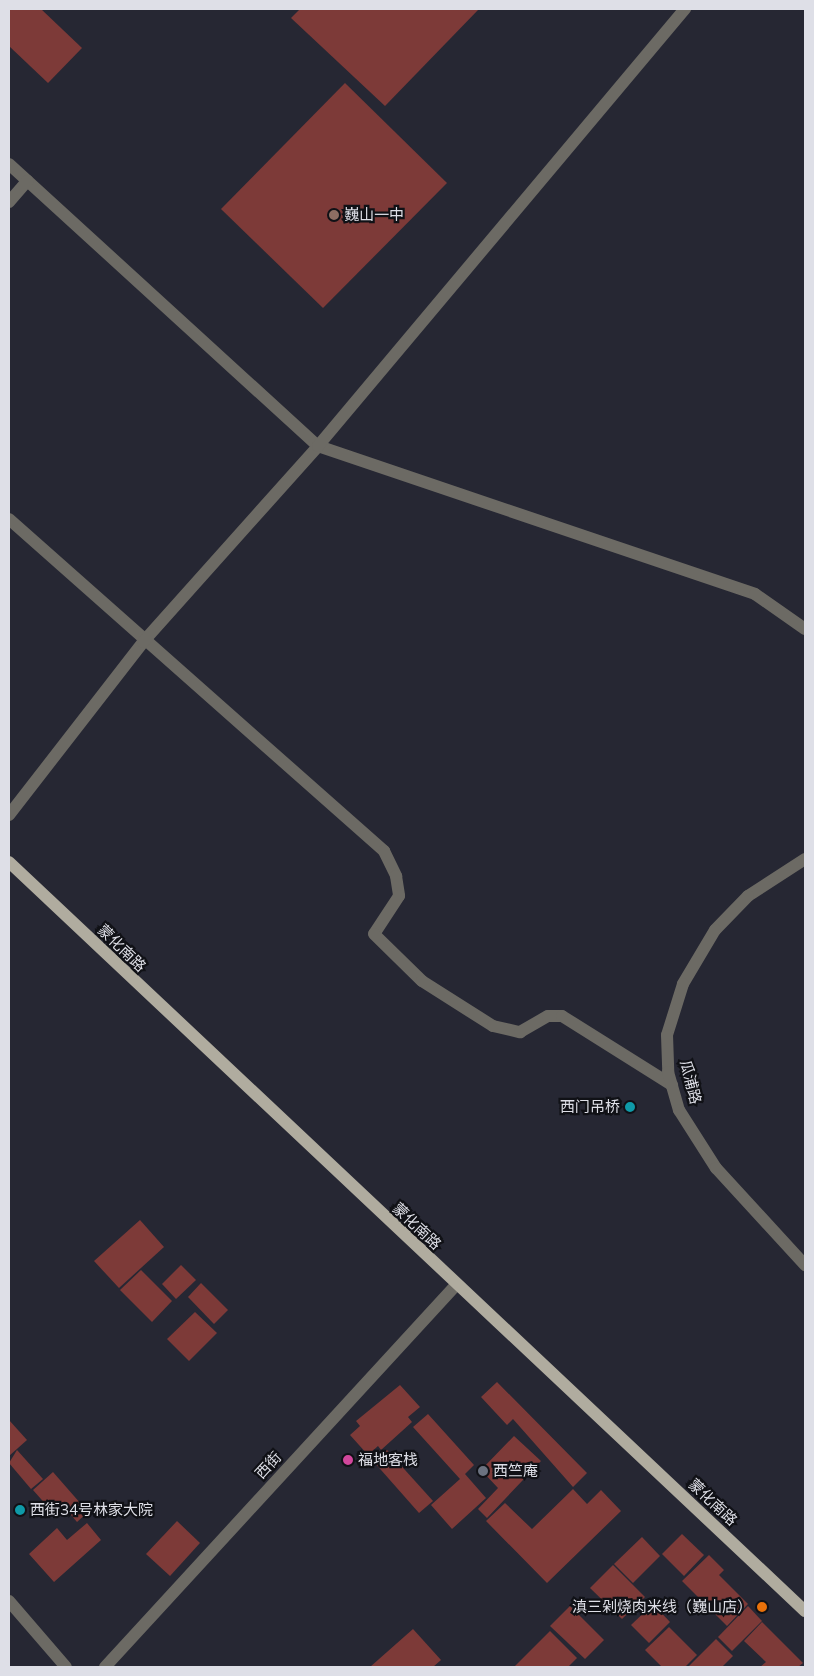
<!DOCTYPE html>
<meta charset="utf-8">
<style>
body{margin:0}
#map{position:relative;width:814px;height:1676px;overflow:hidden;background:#262733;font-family:Mulish,"Noto Sans SC",sans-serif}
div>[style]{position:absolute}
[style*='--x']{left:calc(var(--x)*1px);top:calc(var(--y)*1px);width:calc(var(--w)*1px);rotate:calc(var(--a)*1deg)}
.building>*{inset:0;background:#7d3a38}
.minor>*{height:12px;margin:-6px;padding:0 6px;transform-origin:6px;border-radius:6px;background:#6c6a64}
.major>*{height:12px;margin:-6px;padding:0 6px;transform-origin:6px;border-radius:6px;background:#b0ac9f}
.dots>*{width:14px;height:14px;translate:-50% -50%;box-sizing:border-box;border:2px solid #101116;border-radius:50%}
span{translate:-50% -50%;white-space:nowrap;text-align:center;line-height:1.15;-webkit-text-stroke:4.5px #101116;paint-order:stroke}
.poi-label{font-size:15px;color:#dedfe7}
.left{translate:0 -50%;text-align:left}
.right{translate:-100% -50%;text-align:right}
.street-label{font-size:15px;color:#dedfe7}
.frame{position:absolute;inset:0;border:10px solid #dedfe7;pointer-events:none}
</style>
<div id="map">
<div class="building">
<i style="clip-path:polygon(9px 9px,41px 9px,82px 48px,48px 83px,9px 46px)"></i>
<i style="clip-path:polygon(300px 9px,479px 9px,385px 106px,291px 18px)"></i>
<i style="clip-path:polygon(345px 83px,447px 183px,323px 308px,221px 209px)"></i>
<i style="clip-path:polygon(140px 1220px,164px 1247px,119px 1288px,94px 1261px)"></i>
<i style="clip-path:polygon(181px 1265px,196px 1280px,176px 1299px,162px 1284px)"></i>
<i style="clip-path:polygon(141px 1270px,172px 1301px,152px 1322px,120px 1290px)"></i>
<i style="clip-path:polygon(201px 1283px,228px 1310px,214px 1324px,188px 1297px)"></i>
<i style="clip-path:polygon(195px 1312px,217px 1333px,189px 1361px,167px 1339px)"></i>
<i style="clip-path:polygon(497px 1382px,587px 1473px,573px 1487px,513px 1419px,507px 1425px,481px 1397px)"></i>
<i style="clip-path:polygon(400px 1385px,420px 1407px,408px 1417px,412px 1422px,381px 1450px,378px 1446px,368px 1455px,350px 1435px,360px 1426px,356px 1421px)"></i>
<i style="clip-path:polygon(428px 1414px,474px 1465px,465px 1474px,486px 1498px,452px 1529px,431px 1505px,460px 1479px,413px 1427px)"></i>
<i style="clip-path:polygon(9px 1420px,27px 1440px,9px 1456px)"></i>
<i style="clip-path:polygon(514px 1436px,541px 1461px,487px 1518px,478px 1509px,498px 1488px,481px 1470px)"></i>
<i style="clip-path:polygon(17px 1450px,43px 1479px,31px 1489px,9px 1463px)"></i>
<i style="clip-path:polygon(387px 1450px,433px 1501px,419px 1513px,374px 1462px)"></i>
<i style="clip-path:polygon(53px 1472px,88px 1512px,77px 1522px,65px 1508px,56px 1516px,33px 1490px)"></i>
<i style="clip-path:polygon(573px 1489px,587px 1504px,601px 1490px,621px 1511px,547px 1583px,486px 1521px,505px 1503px,532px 1529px)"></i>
<i style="clip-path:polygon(177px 1521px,200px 1543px,170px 1576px,146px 1554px)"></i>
<i style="clip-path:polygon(87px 1523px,101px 1540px,54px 1582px,29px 1554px,57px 1528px,67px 1540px)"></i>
<i style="clip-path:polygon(682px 1534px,704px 1555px,684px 1576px,662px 1554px)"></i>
<i style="clip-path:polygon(642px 1537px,660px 1556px,633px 1583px,614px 1564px)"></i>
<i style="clip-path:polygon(709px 1555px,724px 1570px,719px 1575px,748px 1604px,727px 1626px,682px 1581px)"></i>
<i style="clip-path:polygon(613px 1565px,645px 1597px,622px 1619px,590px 1588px)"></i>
<i style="clip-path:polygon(653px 1604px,670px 1622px,649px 1643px,631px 1625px)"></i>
<i style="clip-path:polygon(570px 1606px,604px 1640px,585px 1659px,550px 1626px)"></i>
<i style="clip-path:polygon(748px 1606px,762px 1621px,732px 1651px,718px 1637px)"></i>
<i style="clip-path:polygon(762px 1622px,803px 1663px,798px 1667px,760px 1667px,766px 1662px,744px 1641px)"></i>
<i style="clip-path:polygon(669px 1627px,697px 1655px,685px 1667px,662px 1667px,645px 1650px)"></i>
<i style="clip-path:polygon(413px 1629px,441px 1660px,433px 1667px,370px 1667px)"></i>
<i style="clip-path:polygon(550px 1631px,577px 1658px,568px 1667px,514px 1667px)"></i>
<i style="clip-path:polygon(716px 1639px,733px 1656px,722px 1667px,688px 1667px)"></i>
</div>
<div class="minor">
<i style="--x:9;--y:164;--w:418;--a:42.4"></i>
<i style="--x:318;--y:446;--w:461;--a:18.7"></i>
<i style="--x:755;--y:594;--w:61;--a:35"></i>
<i style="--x:9;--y:202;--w:28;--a:-49"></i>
<i style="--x:9;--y:519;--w:501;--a:41.52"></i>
<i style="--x:384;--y:851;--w:28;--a:64"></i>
<i style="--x:396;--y:876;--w:20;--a:81"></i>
<i style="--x:399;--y:896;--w:45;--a:123.3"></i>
<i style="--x:374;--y:934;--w:67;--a:44.4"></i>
<i style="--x:422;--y:981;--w:84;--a:32.4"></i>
<i style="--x:493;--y:1026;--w:28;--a:13"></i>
<i style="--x:520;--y:1032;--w:32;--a:-30"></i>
<i style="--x:548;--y:1016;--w:14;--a:0"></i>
<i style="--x:562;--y:1016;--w:130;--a:32.1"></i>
<i style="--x:9;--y:815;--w:219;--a:-52.2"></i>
<i style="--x:143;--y:642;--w:263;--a:-48.2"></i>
<i style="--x:318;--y:446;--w:571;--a:-49.98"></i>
<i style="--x:805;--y:859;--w:68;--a:147"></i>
<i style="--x:748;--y:896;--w:47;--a:134.1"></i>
<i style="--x:715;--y:930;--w:63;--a:120.7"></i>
<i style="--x:683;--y:984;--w:53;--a:107.4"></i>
<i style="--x:667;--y:1035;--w:37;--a:88"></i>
<i style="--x:668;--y:1072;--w:40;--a:74"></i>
<i style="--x:679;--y:1110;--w:69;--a:57.5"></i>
<i style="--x:716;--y:1168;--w:132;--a:47.5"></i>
<i style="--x:9;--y:1601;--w:87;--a:49.2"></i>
<i style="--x:105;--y:1667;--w:519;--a:-47.42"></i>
</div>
<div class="major">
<i style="--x:9;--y:862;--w:1093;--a:43.26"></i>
</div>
<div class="dots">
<i style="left:334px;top:215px;background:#8d6e63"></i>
<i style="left:630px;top:1107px;background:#0f9aa8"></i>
<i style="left:348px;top:1460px;background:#d1479c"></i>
<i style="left:483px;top:1471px;background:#6b7280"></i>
<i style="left:20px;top:1510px;background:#0f9aa8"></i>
<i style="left:762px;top:1607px;background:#e8710a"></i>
</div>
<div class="poi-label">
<span class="left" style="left:344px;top:215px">巍山一中</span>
<span class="right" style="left:620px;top:1107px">西门吊桥</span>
<span class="left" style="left:358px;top:1460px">福地客栈</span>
<span class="left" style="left:493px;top:1471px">西竺庵</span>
<span class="left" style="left:30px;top:1510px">西街34号林家大院</span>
<span class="right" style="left:752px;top:1607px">滇三剁烧肉米线（巍山店）</span>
</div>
<div class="street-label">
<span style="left:122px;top:948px;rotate:44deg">蒙化南路</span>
<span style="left:691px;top:1082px;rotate:76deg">瓜浦路</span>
<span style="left:417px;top:1226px;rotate:43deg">蒙化南路</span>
<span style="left:268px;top:1465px;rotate:-47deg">西街</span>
<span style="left:713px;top:1502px;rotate:43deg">蒙化南路</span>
</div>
<div class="frame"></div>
</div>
